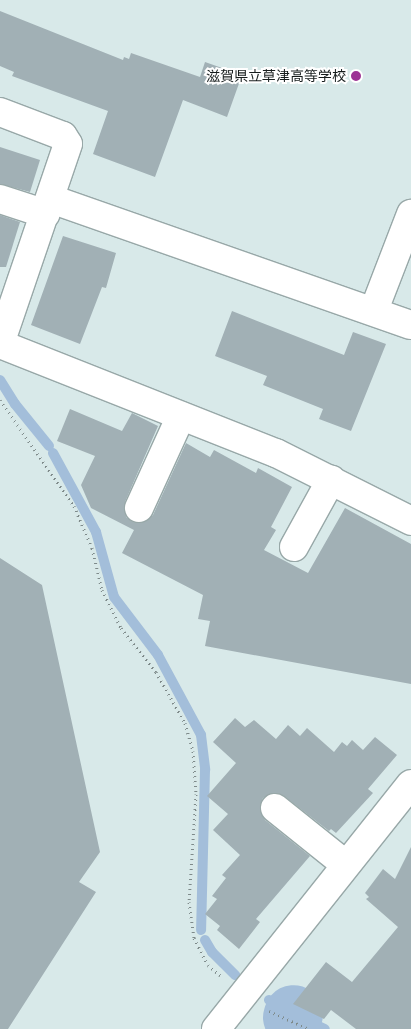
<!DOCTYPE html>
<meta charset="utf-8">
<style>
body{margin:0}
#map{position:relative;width:411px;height:1029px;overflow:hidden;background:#d8e9e9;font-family:"IBM Plex Sans","Noto Sans JP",sans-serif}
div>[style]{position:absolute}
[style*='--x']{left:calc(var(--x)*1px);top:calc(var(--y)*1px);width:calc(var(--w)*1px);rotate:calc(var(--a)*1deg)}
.stream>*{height:10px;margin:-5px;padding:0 5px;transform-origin:5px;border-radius:5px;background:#a3beda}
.river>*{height:59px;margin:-29.5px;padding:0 29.5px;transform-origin:29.5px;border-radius:29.5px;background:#a3beda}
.building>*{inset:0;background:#a1b0b5}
.path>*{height:3px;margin-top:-1.5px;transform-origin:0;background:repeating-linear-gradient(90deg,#7e8a8a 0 1px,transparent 0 5px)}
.roads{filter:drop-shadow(1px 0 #98a8a8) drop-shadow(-1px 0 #98a8a8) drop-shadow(0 1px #98a8a8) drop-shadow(0 -1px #98a8a8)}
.minor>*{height:28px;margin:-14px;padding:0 14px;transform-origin:14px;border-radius:14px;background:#fff}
.dots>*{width:14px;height:14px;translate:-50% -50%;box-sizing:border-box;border:2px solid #fff;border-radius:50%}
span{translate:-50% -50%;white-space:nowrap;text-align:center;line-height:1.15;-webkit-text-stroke:4px #fff;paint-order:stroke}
.poi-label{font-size:14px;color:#161c1c}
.right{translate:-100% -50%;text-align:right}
</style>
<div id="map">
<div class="stream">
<i style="--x:0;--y:380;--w:28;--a:58"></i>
<i style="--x:15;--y:404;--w:54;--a:51"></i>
<i style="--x:53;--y:453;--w:90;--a:61.4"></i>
<i style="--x:96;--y:532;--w:67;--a:74.5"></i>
<i style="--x:114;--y:597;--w:73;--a:52.8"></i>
<i style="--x:158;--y:655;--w:91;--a:61.7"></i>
<i style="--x:201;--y:735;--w:35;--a:83"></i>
<i style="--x:205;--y:770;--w:160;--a:91.4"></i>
<i style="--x:205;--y:940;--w:14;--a:60"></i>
<i style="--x:212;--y:952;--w:33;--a:45"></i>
<i style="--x:269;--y:1000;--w:39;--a:30"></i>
<i style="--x:312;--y:1023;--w:14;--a:25"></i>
</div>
<div class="river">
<i style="--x:292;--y:1017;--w:3;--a:-72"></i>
</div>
<div class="building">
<i style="clip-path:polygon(0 11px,123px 60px,124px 57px,129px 59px,131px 53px,200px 77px,205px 62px,242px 75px,227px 117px,183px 100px,155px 177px,93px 154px,108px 111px,12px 76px,14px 72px,0 66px)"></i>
<i style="clip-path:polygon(0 147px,40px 160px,30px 192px,0 184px)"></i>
<i style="clip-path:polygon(0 215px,20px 222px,6px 267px,0 267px)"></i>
<i style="clip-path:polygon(63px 236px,116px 253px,106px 288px,102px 287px,80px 344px,31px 325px)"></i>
<i style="clip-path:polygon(232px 311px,344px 355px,353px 332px,386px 344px,351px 431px,319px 419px,323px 409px,263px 385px,267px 376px,215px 356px)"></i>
<i style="clip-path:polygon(70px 409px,122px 431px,132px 413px,158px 426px,125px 502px,126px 517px,133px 522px,141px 523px,153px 515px,186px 443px,210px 457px,214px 450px,256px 473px,258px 468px,292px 487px,271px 527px,276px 530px,264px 550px,308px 573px,345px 508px,411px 544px,411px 684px,205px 646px,210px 621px,198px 619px,203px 595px,122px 553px,134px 530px,91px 508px,81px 485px,95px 456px,57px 441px)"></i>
<i style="clip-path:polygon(0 558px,42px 585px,100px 852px,79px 882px,96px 892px,8px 1029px,0 1029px)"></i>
<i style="clip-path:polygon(235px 718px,245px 727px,254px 720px,276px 739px,288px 725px,300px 736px,307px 728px,334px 752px,342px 742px,347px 746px,352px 740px,363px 750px,375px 737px,397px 755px,368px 789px,373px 793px,336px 833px,331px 829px,329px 831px,284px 796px,277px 793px,263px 798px,260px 806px,265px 820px,310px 856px,256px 919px,260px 922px,239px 949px,217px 930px,220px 926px,205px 914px,217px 899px,212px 896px,226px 878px,222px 875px,240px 855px,213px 830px,228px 814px,207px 796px,236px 763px,213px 742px)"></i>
<i style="clip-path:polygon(411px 847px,411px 1029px,356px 1029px,331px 1010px,324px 1019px,293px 1004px,326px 962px,352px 982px,398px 927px,366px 899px,369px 897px,365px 893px,383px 869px,395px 879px)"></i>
</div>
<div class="path">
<i style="--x:0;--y:400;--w:129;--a:55.1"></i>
<i style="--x:74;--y:506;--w:46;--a:66.8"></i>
<i style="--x:92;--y:548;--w:43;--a:76.6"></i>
<i style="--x:102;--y:590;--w:42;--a:63.4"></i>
<i style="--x:121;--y:628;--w:56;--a:51.5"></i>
<i style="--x:156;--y:672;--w:59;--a:60.4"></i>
<i style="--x:185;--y:723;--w:29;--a:74"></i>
<i style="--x:193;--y:751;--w:43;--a:86"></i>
<i style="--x:196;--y:794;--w:108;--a:93.7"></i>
<i style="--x:189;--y:902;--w:36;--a:82"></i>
<i style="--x:194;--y:938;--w:30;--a:63"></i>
<i style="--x:208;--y:965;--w:16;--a:40"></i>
<i style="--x:269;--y:1011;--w:44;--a:24.2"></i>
</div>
<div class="roads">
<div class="minor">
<i style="--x:0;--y:112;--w:67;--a:20.9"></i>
<i style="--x:63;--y:136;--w:9;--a:58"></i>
<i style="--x:68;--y:144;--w:211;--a:108.8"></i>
<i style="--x:0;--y:199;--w:48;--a:18.1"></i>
<i style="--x:51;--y:199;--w:381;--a:19.3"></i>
<i style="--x:374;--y:310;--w:103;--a:-68.9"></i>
<i style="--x:0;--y:344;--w:297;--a:21.6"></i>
<i style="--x:276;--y:453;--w:151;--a:26.7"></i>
<i style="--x:139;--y:508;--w:101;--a:-65.5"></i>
<i style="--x:294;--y:547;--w:77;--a:-61.1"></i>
<i style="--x:275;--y:808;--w:90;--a:38.7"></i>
<i style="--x:216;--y:1029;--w:313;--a:-51.5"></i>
</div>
</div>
<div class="dots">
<i style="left:356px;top:76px;background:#9c3294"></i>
</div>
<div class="poi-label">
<span class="right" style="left:346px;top:76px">滋賀県立草津高等学校</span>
</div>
</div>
